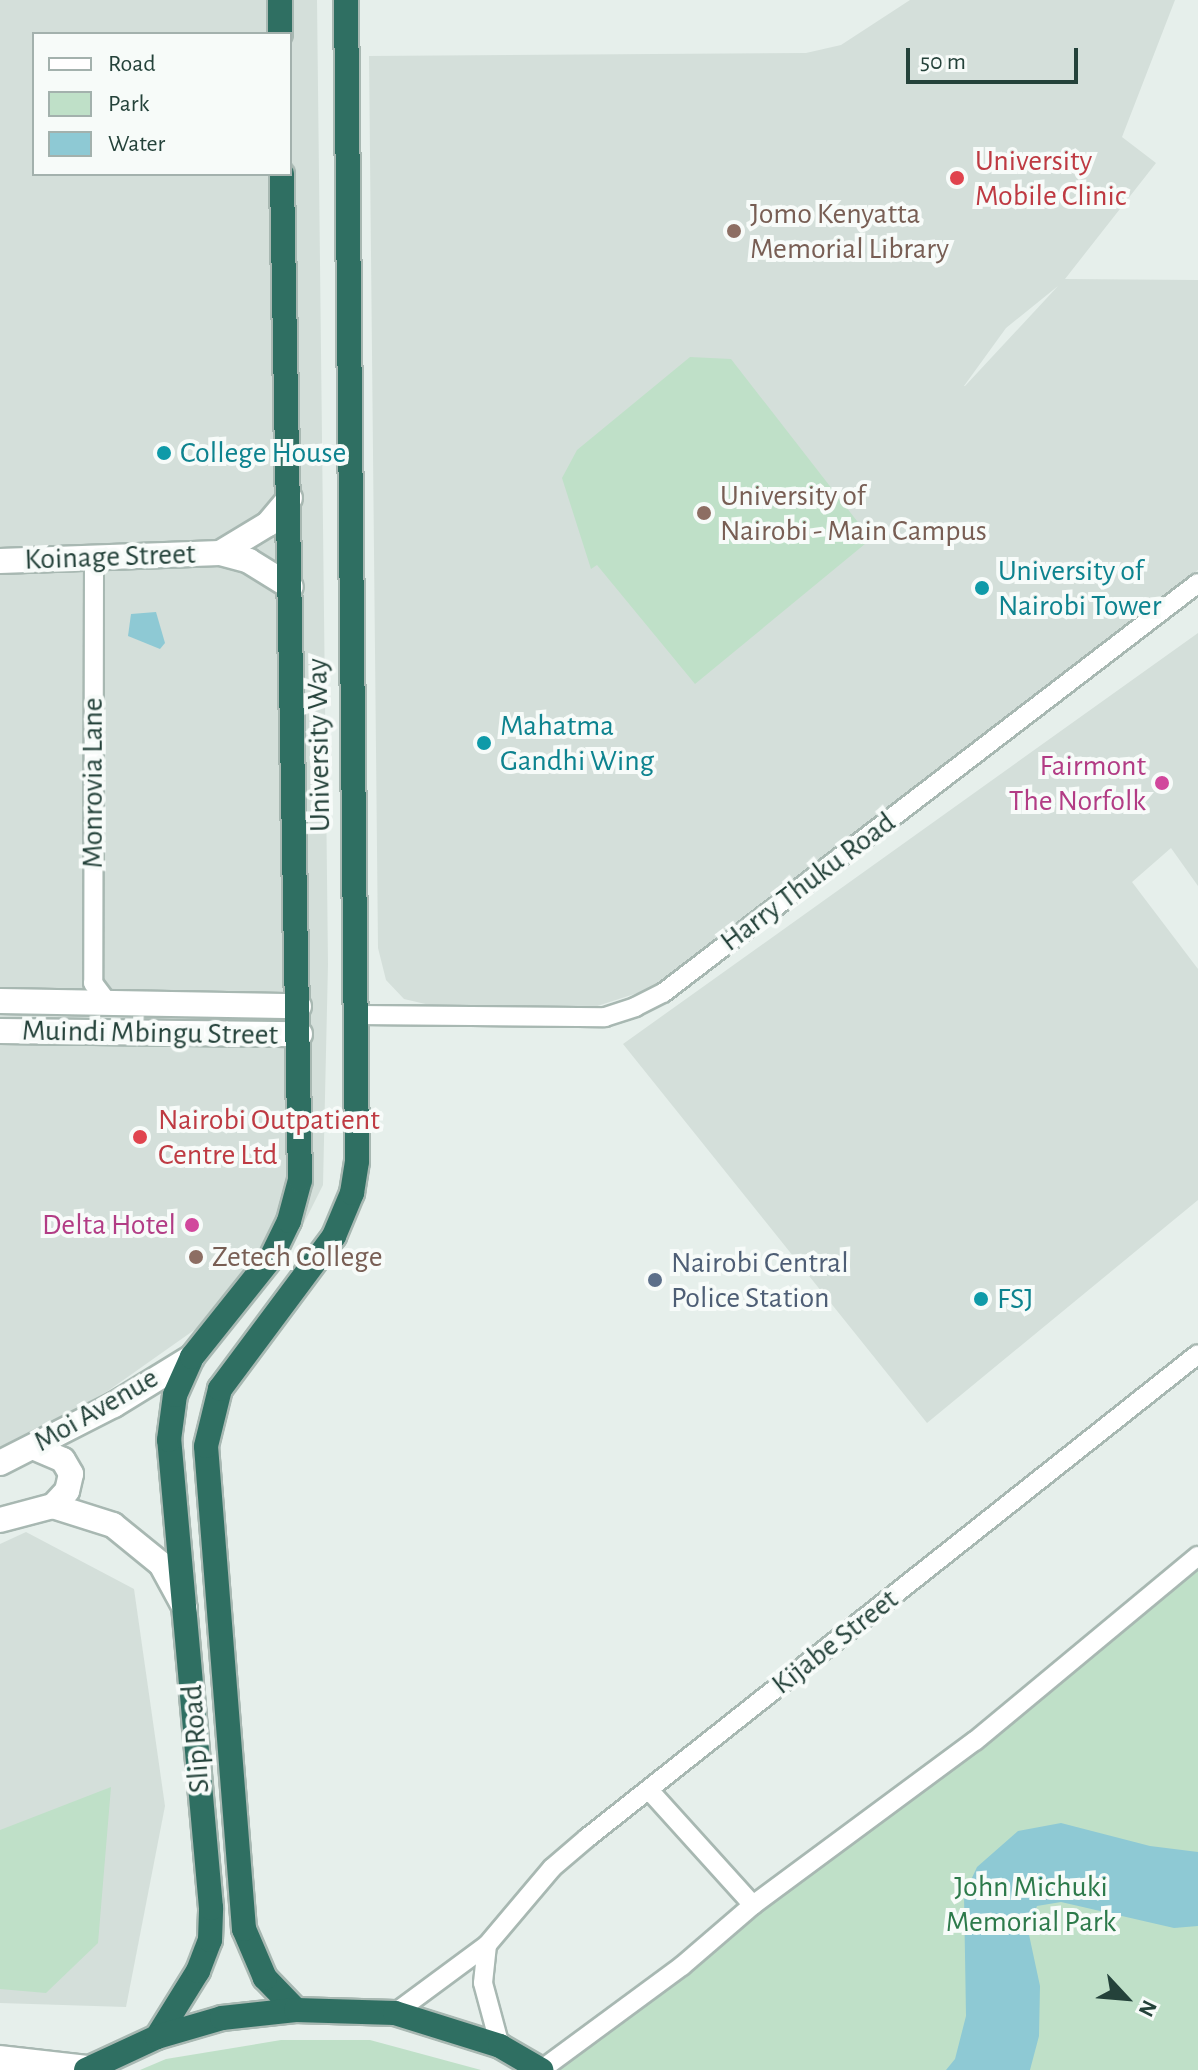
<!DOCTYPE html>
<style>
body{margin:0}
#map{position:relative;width:1198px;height:2070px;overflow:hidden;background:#e6efeb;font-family:"Alegreya Sans",sans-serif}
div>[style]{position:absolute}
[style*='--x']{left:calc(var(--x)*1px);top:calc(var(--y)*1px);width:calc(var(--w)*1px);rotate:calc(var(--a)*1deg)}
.built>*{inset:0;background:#d4dfda}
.green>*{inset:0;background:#bfe0c8}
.water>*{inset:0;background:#8ec9d4}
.roads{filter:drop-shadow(2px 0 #a8b8b2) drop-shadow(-2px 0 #a8b8b2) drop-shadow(0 2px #a8b8b2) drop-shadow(0 -2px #a8b8b2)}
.street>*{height:18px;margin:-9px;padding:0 9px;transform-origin:9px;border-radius:9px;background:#fff}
.secondary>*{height:24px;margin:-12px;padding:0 12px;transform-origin:12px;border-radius:12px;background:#fff}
.highway>*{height:24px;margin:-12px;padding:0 12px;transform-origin:12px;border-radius:12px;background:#2f6f62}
.dots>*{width:22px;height:22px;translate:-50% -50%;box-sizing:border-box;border:4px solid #f7fbf9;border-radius:50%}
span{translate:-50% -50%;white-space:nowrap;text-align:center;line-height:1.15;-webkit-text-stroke:8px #f7fbf9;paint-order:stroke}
.health-label{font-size:30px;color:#be3a42}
.left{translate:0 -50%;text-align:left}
.education-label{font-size:30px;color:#785e54}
.culture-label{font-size:30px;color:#0d838f}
.street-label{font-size:30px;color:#24423a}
.hotel-label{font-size:30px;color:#b23c85}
.right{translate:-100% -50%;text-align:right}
.service-label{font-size:30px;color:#4e5e75}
.park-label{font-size:30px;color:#2d7a4b}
.legend{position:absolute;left:32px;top:32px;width:260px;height:144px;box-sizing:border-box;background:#f7fbf9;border:2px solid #a3b1ad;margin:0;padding:10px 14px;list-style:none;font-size:24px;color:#24423a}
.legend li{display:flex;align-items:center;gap:16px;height:40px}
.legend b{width:40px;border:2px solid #a3b1ad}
.north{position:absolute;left:1086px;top:1958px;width:80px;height:80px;-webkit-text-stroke:6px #f7fbf9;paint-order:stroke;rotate:116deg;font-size:22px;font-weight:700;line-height:32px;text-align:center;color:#24423a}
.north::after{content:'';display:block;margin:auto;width:28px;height:36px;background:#24423a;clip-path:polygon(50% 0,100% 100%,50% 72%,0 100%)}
.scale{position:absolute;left:906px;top:48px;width:172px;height:36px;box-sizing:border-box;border:4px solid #24423a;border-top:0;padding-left:10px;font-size:24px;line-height:28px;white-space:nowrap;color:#24423a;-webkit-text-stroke:6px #f7fbf9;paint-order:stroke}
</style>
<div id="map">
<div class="built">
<i style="clip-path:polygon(evenodd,0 0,317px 0,328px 964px,323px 1185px,281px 1269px,0 1467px,0 0,34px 34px,290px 34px,290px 174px,34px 174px,34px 34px)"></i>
<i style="clip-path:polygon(evenodd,910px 0,1175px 0,1122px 137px,1156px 163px,1065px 279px,1198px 280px,1198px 570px,650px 989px,588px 1009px,434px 1006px,404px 999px,386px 980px,378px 948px,369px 56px,806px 53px,841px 45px,910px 0,1058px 286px,965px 386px,964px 386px,1006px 328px,1058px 286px)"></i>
<i style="clip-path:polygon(1198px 633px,1198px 886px,1171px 848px,1132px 882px,1198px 969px,1198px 1200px,927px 1423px,623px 1044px)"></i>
<i style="clip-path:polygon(26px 1532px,134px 1589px,165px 1806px,126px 2007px,0 2003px,0 1544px)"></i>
</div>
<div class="green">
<i style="clip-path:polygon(690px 357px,731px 359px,871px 539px,695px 684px,597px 565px,591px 569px,562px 478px,577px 450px)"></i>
<i style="clip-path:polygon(1198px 1558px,1198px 2070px,550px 2070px)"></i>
<i style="clip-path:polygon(111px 1787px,98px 1943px,46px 1993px,0 1989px,0 1830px)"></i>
<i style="clip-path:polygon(281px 2040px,370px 2040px,481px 2070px,140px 2070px,166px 2059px)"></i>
</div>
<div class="water">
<i style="clip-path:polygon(156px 612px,165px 643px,160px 649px,128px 636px,131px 614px)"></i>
<i style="clip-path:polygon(1061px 1823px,1150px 1846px,1198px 1852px,1198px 1926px,1174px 1928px,1061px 1902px,1037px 1906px,1028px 1930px,1040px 1986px,1039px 2036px,1030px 2070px,946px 2070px,955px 2059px,966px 2016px,964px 1895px,977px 1867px,1018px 1831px)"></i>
</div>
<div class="roads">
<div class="street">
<i style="--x:94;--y:558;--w:425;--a:90.1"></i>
<i style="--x:93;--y:983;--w:25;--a:53"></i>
<i style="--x:359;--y:1015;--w:246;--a:0.5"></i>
<i style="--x:605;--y:1017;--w:32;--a:-18"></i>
<i style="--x:635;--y:1007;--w:31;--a:-27"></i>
<i style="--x:663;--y:993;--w:674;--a:-37.46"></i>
<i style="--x:649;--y:1790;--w:155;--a:47.9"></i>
<i style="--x:753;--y:1905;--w:276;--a:-36.5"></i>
<i style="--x:975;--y:1741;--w:290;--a:-39.7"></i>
<i style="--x:487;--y:1945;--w:38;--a:96"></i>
<i style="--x:483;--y:1983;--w:65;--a:74.9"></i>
<i style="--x:395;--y:2013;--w:114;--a:-36.5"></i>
<i style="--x:487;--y:1945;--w:101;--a:-49.8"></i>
<i style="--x:552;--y:1868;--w:46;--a:-40.6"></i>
<i style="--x:587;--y:1838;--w:779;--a:-38.38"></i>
<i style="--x:541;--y:2070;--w:175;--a:-36.4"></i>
<i style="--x:682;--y:1966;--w:94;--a:-40.7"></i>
</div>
<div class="secondary">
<i style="--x:220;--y:553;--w:56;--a:-31.1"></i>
<i style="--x:268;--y:524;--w:34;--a:-50"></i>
<i style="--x:0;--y:561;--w:220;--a:-2.1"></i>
<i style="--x:220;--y:553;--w:30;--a:15"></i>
<i style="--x:249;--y:561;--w:49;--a:31.8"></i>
<i style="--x:0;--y:1001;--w:299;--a:1"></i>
<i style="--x:0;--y:1031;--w:300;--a:0.6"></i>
<i style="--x:35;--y:1448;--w:30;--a:23"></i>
<i style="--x:63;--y:1460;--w:16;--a:60"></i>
<i style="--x:71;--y:1474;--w:17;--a:103"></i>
<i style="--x:67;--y:1491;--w:21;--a:133"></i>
<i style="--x:0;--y:1463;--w:128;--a:-27"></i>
<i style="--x:114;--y:1405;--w:92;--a:-31.6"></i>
<i style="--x:0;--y:1520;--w:55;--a:-14.8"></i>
<i style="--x:53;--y:1506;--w:63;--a:17.6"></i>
<i style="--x:113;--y:1525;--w:62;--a:39.1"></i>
<i style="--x:161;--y:1564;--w:50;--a:61.4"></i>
<i style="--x:0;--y:2058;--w:89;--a:6.5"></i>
</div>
<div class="highway">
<i style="--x:280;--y:0;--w:34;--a:90"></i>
<i style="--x:296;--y:2010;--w:45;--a:-134.1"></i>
<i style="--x:265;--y:1978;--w:53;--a:-113.2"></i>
<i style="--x:244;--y:1929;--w:484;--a:-94.5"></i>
<i style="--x:206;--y:1446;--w:59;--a:-76.2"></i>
<i style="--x:220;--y:1389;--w:191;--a:-53.3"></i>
<i style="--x:334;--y:1236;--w:47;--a:-67.3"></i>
<i style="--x:352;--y:1193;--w:32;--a:-81"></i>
<i style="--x:357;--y:1161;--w:1161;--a:-90.54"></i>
<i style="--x:157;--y:2037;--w:78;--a:-58.2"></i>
<i style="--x:198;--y:1971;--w:33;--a:-69"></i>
<i style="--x:210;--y:1940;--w:32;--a:-88"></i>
<i style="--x:211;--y:1908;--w:470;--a:-95.1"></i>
<i style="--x:169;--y:1440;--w:45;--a:-82.4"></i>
<i style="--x:175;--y:1395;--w:42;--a:-65.9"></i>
<i style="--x:192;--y:1357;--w:127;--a:-51.4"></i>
<i style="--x:271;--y:1258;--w:41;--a:-64.1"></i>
<i style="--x:289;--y:1221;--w:42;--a:-75"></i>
<i style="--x:300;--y:1180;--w:1006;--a:-91.03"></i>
<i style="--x:86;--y:2070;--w:78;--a:-24.9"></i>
<i style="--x:157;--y:2037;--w:68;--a:-16.3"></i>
<i style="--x:222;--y:2018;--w:74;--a:-6.2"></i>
<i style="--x:296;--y:2010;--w:99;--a:1.7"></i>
<i style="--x:395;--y:2013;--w:110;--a:17.4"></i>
<i style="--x:500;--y:2046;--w:48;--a:30.3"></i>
</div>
</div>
<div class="dots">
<i style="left:957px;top:178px;background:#e0444e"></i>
<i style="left:734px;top:231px;background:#8d6e63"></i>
<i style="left:164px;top:453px;background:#0f9aa8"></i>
<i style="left:704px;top:513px;background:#8d6e63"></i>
<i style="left:982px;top:588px;background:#0f9aa8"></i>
<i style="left:484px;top:743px;background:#0f9aa8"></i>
<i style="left:1162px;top:783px;background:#d1479c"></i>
<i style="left:140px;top:1137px;background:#e0444e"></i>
<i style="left:192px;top:1225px;background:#d1479c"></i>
<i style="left:196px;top:1257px;background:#8d6e63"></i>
<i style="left:655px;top:1280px;background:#5c6f8a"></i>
<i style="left:981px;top:1299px;background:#0f9aa8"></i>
</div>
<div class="health-label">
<span class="left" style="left:975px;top:178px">University<br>Mobile Clinic</span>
<span class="left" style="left:158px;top:1137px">Nairobi Outpatient<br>Centre Ltd</span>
</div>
<div class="education-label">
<span class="left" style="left:750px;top:231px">Jomo Kenyatta<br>Memorial Library</span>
<span class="left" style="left:720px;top:513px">University of<br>Nairobi - Main Campus</span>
<span class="left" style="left:212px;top:1257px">Zetech College</span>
</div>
<div class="culture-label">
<span class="left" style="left:180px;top:453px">College House</span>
<span class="left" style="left:998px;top:588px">University of<br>Nairobi Tower</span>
<span class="left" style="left:500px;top:743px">Mahatma<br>Gandhi Wing</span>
<span class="left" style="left:997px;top:1299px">FSJ</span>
</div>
<div class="street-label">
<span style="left:110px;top:557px;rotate:-2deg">Koinage Street</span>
<span style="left:319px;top:745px;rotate:-91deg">University Way</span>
<span style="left:93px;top:783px;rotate:-90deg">Monrovia Lane</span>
<span style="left:808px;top:882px;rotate:-37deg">Harry Thuku Road</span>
<span style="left:150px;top:1033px;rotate:1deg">Muindi Mbingu Street</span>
<span style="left:96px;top:1410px;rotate:-30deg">Moi Avenue</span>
<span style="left:835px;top:1642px;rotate:-38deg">Kijabe Street</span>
<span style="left:196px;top:1739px;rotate:-94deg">Slip Road</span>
</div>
<div class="hotel-label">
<span class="right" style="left:1146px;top:783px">Fairmont<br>The Norfolk</span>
<span class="right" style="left:176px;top:1225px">Delta Hotel</span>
</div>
<div class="service-label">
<span class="left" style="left:671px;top:1280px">Nairobi Central<br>Police Station</span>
</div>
<div class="park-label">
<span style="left:1031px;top:1904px">John Michuki<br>Memorial Park</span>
</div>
<ul class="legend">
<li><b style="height:10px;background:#fff"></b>Road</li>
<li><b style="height:22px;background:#bfe0c8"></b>Park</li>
<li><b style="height:22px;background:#8ec9d4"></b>Water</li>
</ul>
<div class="north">N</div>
<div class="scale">50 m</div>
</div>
